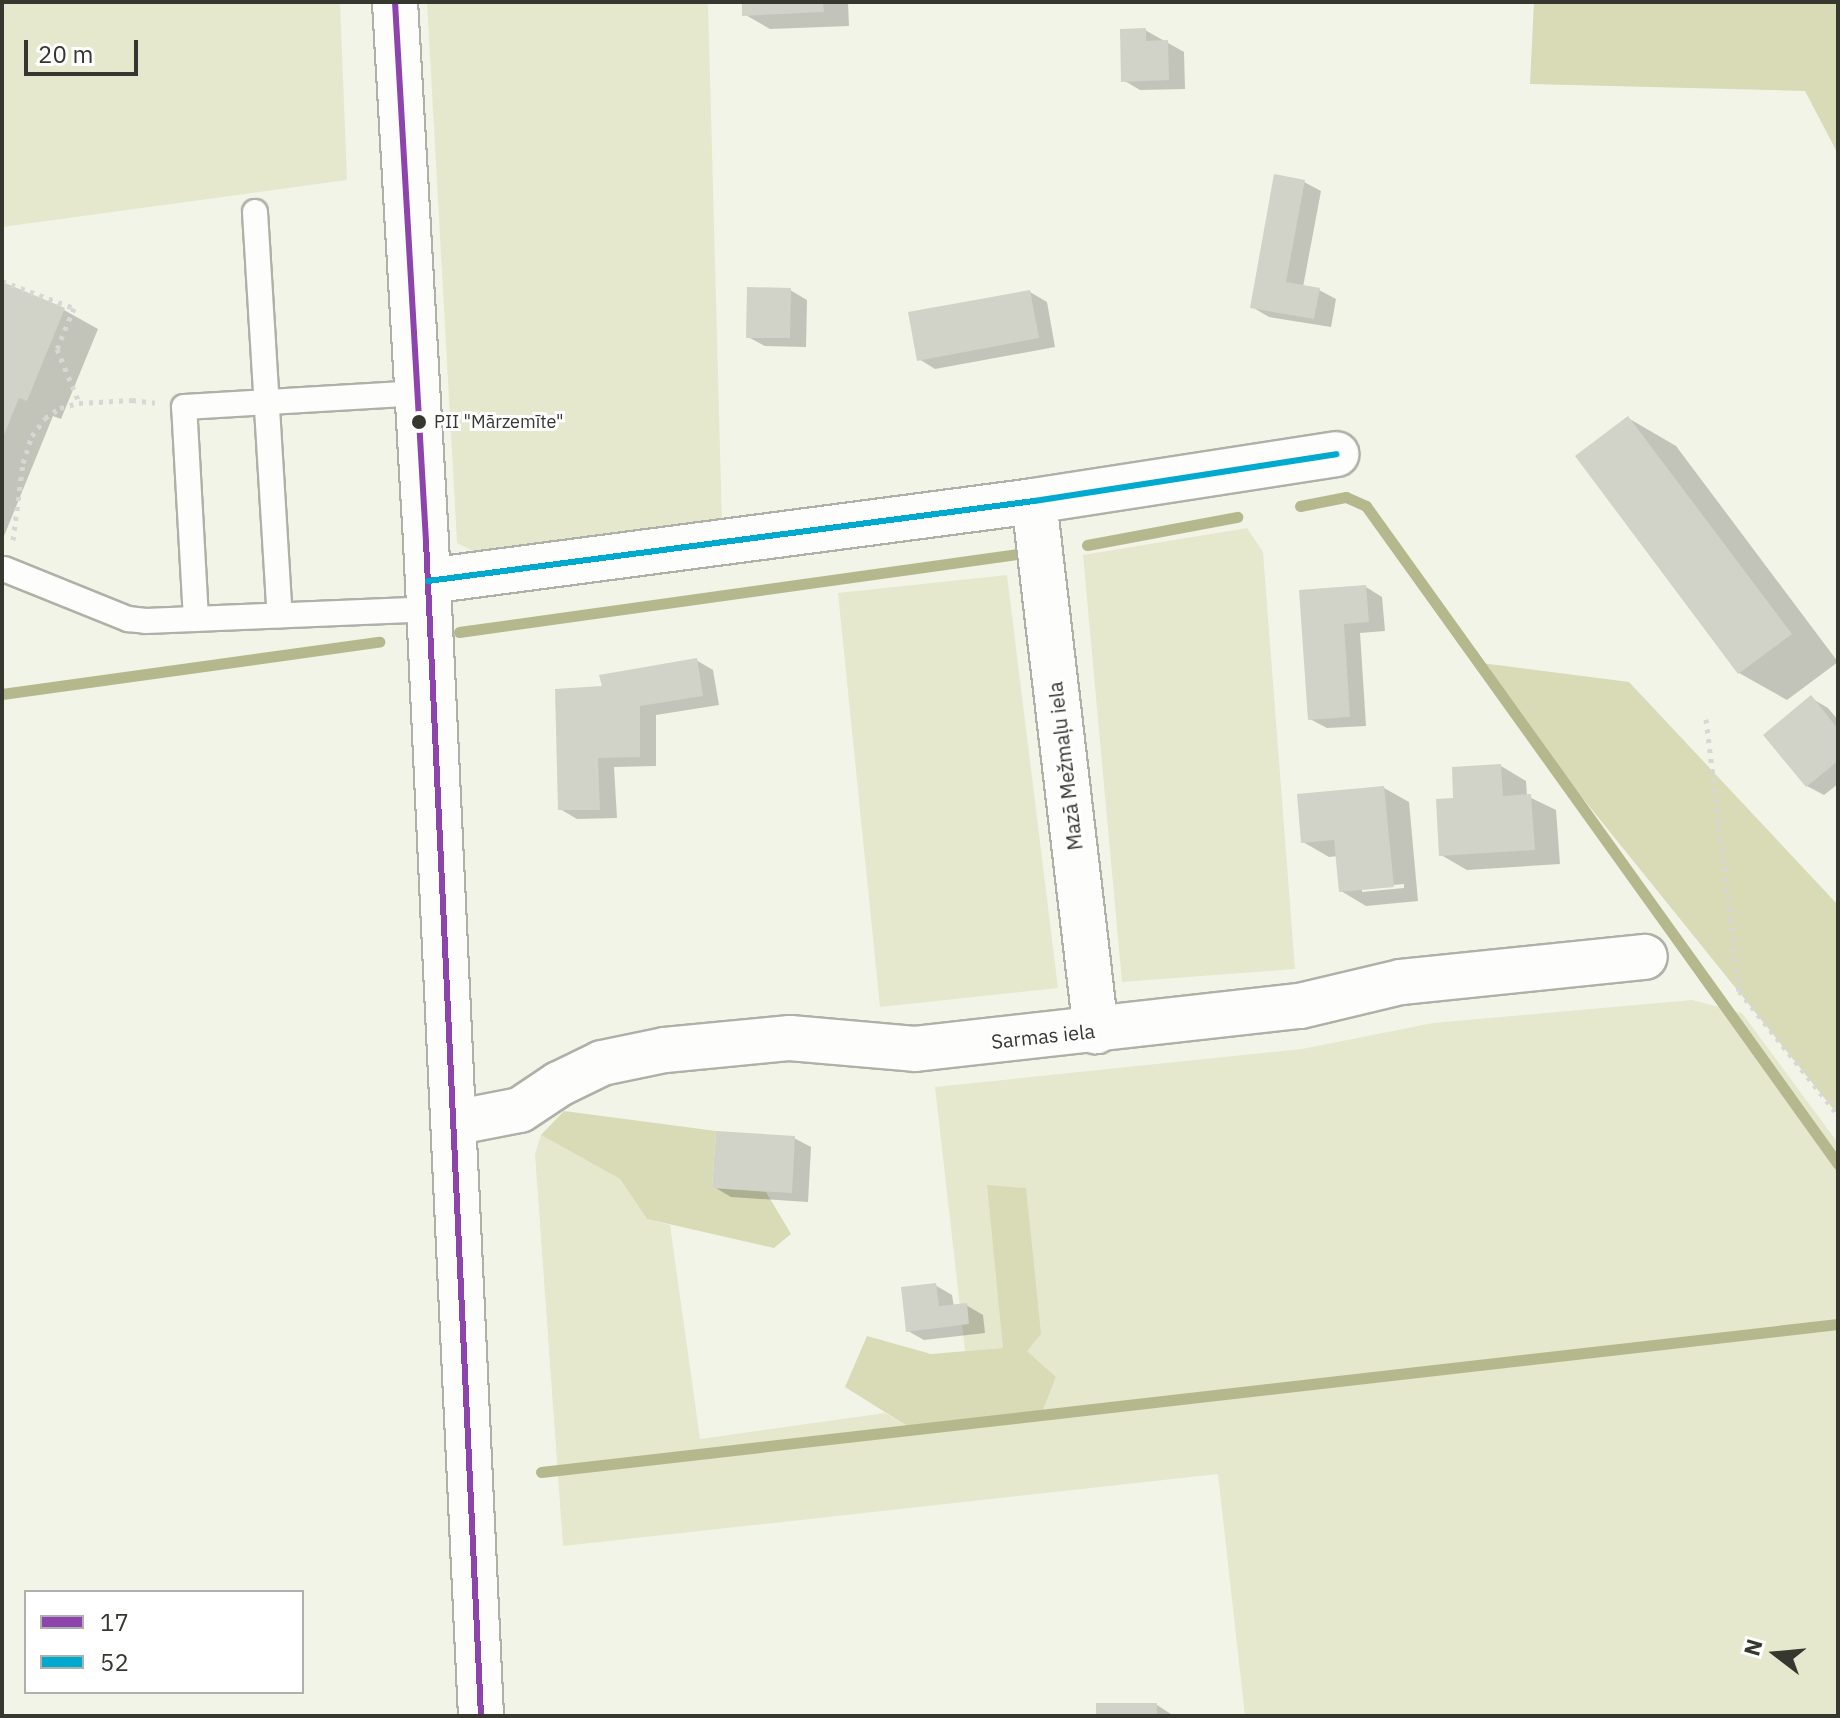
<!DOCTYPE html>
<meta charset="utf-8">
<style>
body{margin:0}
#map{position:relative;width:1840px;height:1718px;overflow:hidden;background:#f3f4e8;font-family:"IBM Plex Sans",sans-serif}
div>[style]{position:absolute}
[style*='--x']{left:calc(var(--x)*1px);top:calc(var(--y)*1px);width:calc(var(--w)*1px);rotate:calc(var(--a)*1deg)}
.green>*{inset:0;background:#e5e8cc}
.forest>*{inset:0;background:#d8dbb5}
.shadow>*{inset:0;background:#0003}
.stream>*{height:11px;margin:-5.5px;padding:0 5.5px;transform-origin:5.5px;border-radius:5.5px;background:#b5b88c}
.building>*{inset:0;background:#d1d2c8}
.path>*{height:5px;margin-top:-2.5px;transform-origin:0;background:repeating-linear-gradient(90deg,#d7d7d4 0 4px,transparent 0 10px)}
.roads{filter:drop-shadow(2px 0 #afb0a7) drop-shadow(-2px 0 #afb0a7) drop-shadow(0 2px #afb0a7) drop-shadow(0 -2px #afb0a7)}
.lane>*{height:24px;margin:-12px;padding:0 12px;transform-origin:12px;border-radius:12px;background:#fdfdfc}
.street>*{height:44px;margin:-22px;padding:0 22px;transform-origin:22px;border-radius:22px;background:#fdfdfc}
.secondary>*{height:44px;margin:-22px;padding:0 22px;transform-origin:22px;border-radius:22px;background:#fdfdfc}
.bus-1>*{height:6px;margin:-3px;padding:0 3px;transform-origin:3px;border-radius:3px;background:#8e44ad}
.bus-2>*{height:6px;margin:-3px;padding:0 3px;transform-origin:3px;border-radius:3px;background:#00a9ce}
.dots>*{width:22px;height:22px;translate:-50% -50%;box-sizing:border-box;border:4px solid #fff;border-radius:50%}
span{translate:-50% -50%;white-space:nowrap;text-align:center;line-height:1.15;-webkit-text-stroke:6px #fff;paint-order:stroke}
.bus-label{font-size:18px;color:#36372f}
.left{translate:0 -50%;text-align:left}
.street-label{font-size:20px;color:#36372f}
.frame{position:absolute;inset:0;border:4px solid #36372f;pointer-events:none}
.legend{position:absolute;left:24px;top:1590px;width:280px;height:104px;box-sizing:border-box;background:#fff;border:2px solid #afafac;margin:0;padding:10px 14px;list-style:none;font-size:24px;color:#36372f}
.legend li{display:flex;align-items:center;gap:16px;height:40px}
.legend b{width:40px;border:2px solid #afafac}
.north{position:absolute;left:1736px;top:1614px;width:80px;height:80px;-webkit-text-stroke:6px #fff;paint-order:stroke;rotate:286deg;font-size:22px;font-weight:700;line-height:32px;text-align:center;color:#36372f}
.north::after{content:'';display:block;margin:auto;width:28px;height:36px;background:#36372f;clip-path:polygon(50% 0,100% 100%,50% 72%,0 100%)}
.scale{position:absolute;left:24px;top:40px;width:114px;height:36px;box-sizing:border-box;border:4px solid #36372f;border-top:0;padding-left:10px;font-size:24px;line-height:28px;white-space:nowrap;color:#36372f;-webkit-text-stroke:6px #fff;paint-order:stroke}
</style>
<div id="map">
<div class="green">
<i style="clip-path:polygon(2px 2px,340px 2px,347px 180px,2px 227px)"></i>
<i style="clip-path:polygon(427px 2px,708px 2px,722px 524px,491px 560px,457px 543px)"></i>
<i style="clip-path:polygon(1247px 528px,1263px 552px,1295px 969px,1122px 982px,1083px 555px)"></i>
<i style="clip-path:polygon(1007px 575px,1058px 988px,880px 1007px,838px 593px)"></i>
<i style="clip-path:polygon(1692px 1000px,1742px 1013px,1838px 1143px,1838px 1716px,1245px 1716px,1218px 1474px,563px 1546px,535px 1154px,541px 1135px,620px 1179px,647px 1219px,670px 1225px,700px 1439px,885px 1413px,912px 1429px,1041px 1415px,1056px 1377px,1027px 1351px,1026px 1188px,987px 1186px,1004px 1348px,965px 1351px,935px 1087px,1302px 1049px,1433px 1023px)"></i>
</div>
<div class="forest">
<i style="clip-path:polygon(1534px 2px,1838px 2px,1838px 154px,1805px 91px,1530px 84px)"></i>
<i style="clip-path:polygon(1473px 662px,1629px 682px,1838px 905px,1838px 1115px)"></i>
<i style="clip-path:polygon(564px 1111px,716px 1131px,712px 1188px,766px 1192px,791px 1234px,774px 1248px,647px 1219px,620px 1179px,541px 1135px)"></i>
<i style="clip-path:polygon(987px 1185px,1026px 1188px,1041px 1334px,1027px 1351px,1056px 1377px,1041px 1415px,912px 1429px,845px 1387px,867px 1336px,931px 1354px,1003px 1348px)"></i>
</div>
<div class="shadow">
<i style="clip-path:polygon(744px 2px,848px 2px,849px 26px,770px 29px,744px 14px)"></i>
<i style="clip-path:polygon(1145px 30px,1184px 52px,1185px 89px,1140px 90px,1123px 80px)"></i>
<i style="clip-path:polygon(1304px 182px,1321px 191px,1303px 287px,1319px 290px,1336px 299px,1331px 327px,1269px 317px,1252px 307px)"></i>
<i style="clip-path:polygon(790px 290px,807px 300px,806px 347px,765px 346px,748px 337px)"></i>
<i style="clip-path:polygon(1030px 292px,1047px 302px,1055px 347px,935px 369px,919px 359px)"></i>
<i style="clip-path:polygon(2px 294px,64px 310px,98px 329px,61px 419px,53px 416px,2px 541px)"></i>
<i style="clip-path:polygon(1628px 418px,1676px 446px,1838px 662px,1787px 700px,1739px 673px)"></i>
<i style="clip-path:polygon(1366px 587px,1382px 597px,1385px 631px,1360px 633px,1366px 726px,1327px 728px,1310px 719px,1301px 592px)"></i>
<i style="clip-path:polygon(696px 660px,713px 670px,719px 705px,656px 715px,656px 766px,614px 767px,617px 818px,577px 819px,560px 809px,605px 688px)"></i>
<i style="clip-path:polygon(1811px 698px,1828px 708px,1838px 720px,1838px 784px,1824px 795px,1807px 786px)"></i>
<i style="clip-path:polygon(1501px 766px,1526px 781px,1527px 796px,1556px 810px,1560px 864px,1467px 870px,1441px 855px,1455px 800px)"></i>
<i style="clip-path:polygon(evenodd,1384px 788px,1409px 802px,1418px 901px,1366px 906px,1341px 891px,1338px 856px,1329px 857px,1303px 842px,1384px 788px,1404px 884px,1404px 888px,1362px 892px,1362px 888px,1404px 884px)"></i>
<i style="clip-path:polygon(794px 1138px,811px 1147px,808px 1202px,731px 1197px,714px 1187px)"></i>
<i style="clip-path:polygon(935px 1285px,952px 1295px,954px 1307px,966px 1305px,983px 1315px,985px 1333px,924px 1340px,908px 1331px)"></i>
<i style="clip-path:polygon(1157px 1705px,1174px 1716px,1098px 1716px)"></i>
</div>
<div class="stream">
<i style="--x:1300;--y:506;--w:47;--a:-11.1"></i>
<i style="--x:1346;--y:497;--w:22;--a:24"></i>
<i style="--x:1366;--y:506;--w:810;--a:54.35"></i>
<i style="--x:1087;--y:545;--w:153;--a:-10.6"></i>
<i style="--x:459;--y:632;--w:571;--a:-7.95"></i>
<i style="--x:2;--y:694;--w:381;--a:-7.9"></i>
<i style="--x:541;--y:1472;--w:1305;--a:-6.51"></i>
</div>
<div class="building">
<i style="clip-path:polygon(742px 2px,823px 2px,824px 12px,742px 16px)"></i>
<i style="clip-path:polygon(1146px 28px,1146px 41px,1168px 40px,1169px 80px,1121px 82px,1120px 29px)"></i>
<i style="clip-path:polygon(1274px 174px,1305px 180px,1286px 282px,1320px 288px,1314px 319px,1250px 308px)"></i>
<i style="clip-path:polygon(5px 283px,65px 308px,27px 401px,19px 398px,2px 440px,2px 291px)"></i>
<i style="clip-path:polygon(747px 287px,791px 288px,790px 338px,746px 338px)"></i>
<i style="clip-path:polygon(1030px 290px,1039px 338px,917px 361px,908px 312px)"></i>
<i style="clip-path:polygon(1628px 416px,1792px 634px,1738px 674px,1575px 456px)"></i>
<i style="clip-path:polygon(1366px 585px,1369px 622px,1344px 624px,1350px 717px,1308px 720px,1299px 590px)"></i>
<i style="clip-path:polygon(697px 658px,703px 696px,640px 706px,640px 757px,598px 758px,600px 810px,558px 810px,555px 689px,602px 686px,599px 675px)"></i>
<i style="clip-path:polygon(1811px 695px,1838px 729px,1838px 761px,1806px 787px,1763px 735px)"></i>
<i style="clip-path:polygon(1501px 764px,1503px 796px,1531px 794px,1535px 850px,1439px 856px,1436px 799px,1453px 798px,1452px 767px)"></i>
<i style="clip-path:polygon(1384px 786px,1394px 887px,1339px 892px,1334px 840px,1301px 843px,1297px 794px)"></i>
<i style="clip-path:polygon(716px 1131px,795px 1136px,792px 1193px,712px 1188px)"></i>
<i style="clip-path:polygon(936px 1283px,939px 1306px,967px 1303px,969px 1324px,906px 1332px,901px 1287px)"></i>
<i style="clip-path:polygon(1096px 1703px,1157px 1703px,1157px 1716px,1096px 1716px)"></i>
</div>
<div class="path">
<i style="--x:2;--y:281;--w:77;--a:20.6"></i>
<i style="--x:74;--y:308;--w:44;--a:112.5"></i>
<i style="--x:57;--y:349;--w:57;--a:67.5"></i>
<i style="--x:13;--y:540;--w:78;--a:-82.6"></i>
<i style="--x:23;--y:463;--w:28;--a:-72"></i>
<i style="--x:32;--y:436;--w:22;--a:-54"></i>
<i style="--x:45;--y:418;--w:18;--a:-34"></i>
<i style="--x:60;--y:408;--w:20;--a:-15"></i>
<i style="--x:79;--y:403;--w:53;--a:-3.2"></i>
<i style="--x:132;--y:400;--w:23;--a:7"></i>
<i style="--x:1706;--y:719;--w:274;--a:83.1"></i>
<i style="--x:1739;--y:991;--w:159;--a:51.4"></i>
</div>
<div class="roads">
<div class="lane">
<i style="--x:255;--y:212;--w:404;--a:86.5"></i>
<i style="--x:4;--y:569;--w:134;--a:22"></i>
<i style="--x:128;--y:619;--w:18;--a:6"></i>
<i style="--x:146;--y:621;--w:283;--a:-2.4"></i>
<i style="--x:196;--y:619;--w:212;--a:-93.2"></i>
<i style="--x:184;--y:407;--w:233;--a:-3.4"></i>
</div>
<div class="street">
<i style="--x:1034;--y:501;--w:534;--a:83.33"></i>
<i style="--x:428;--y:581;--w:611;--a:-7.52"></i>
<i style="--x:1034;--y:501;--w:306;--a:-8.8"></i>
<i style="--x:453;--y:1123;--w:68;--a:-11"></i>
<i style="--x:520;--y:1110;--w:47;--a:-33.7"></i>
<i style="--x:559;--y:1084;--w:48;--a:-26"></i>
<i style="--x:602;--y:1063;--w:64;--a:-11.7"></i>
<i style="--x:665;--y:1050;--w:126;--a:-5.5"></i>
<i style="--x:790;--y:1038;--w:125;--a:5"></i>
<i style="--x:915;--y:1049;--w:387;--a:-6.4"></i>
<i style="--x:1300;--y:1006;--w:104;--a:-13.4"></i>
<i style="--x:1401;--y:982;--w:245;--a:-5.9"></i>
</div>
<div class="secondary">
<i style="--x:395;--y:2;--w:540;--a:86.71"></i>
<i style="--x:426;--y:541;--w:1176;--a:87.32"></i>
</div>
</div>
<div class="bus-1">
<i style="--x:395;--y:2;--w:540;--a:86.71"></i>
<i style="--x:426;--y:541;--w:1176;--a:87.32"></i>
</div>
<div class="bus-2">
<i style="--x:428;--y:581;--w:611;--a:-7.52"></i>
<i style="--x:1034;--y:501;--w:306;--a:-8.8"></i>
</div>
<div class="dots">
<i style="left:419px;top:422px;background:#36372f"></i>
</div>
<div class="bus-label">
<span class="left" style="left:434px;top:422px">PII "Mārzemīte"</span>
</div>
<div class="street-label">
<span style="left:1065px;top:766px;rotate:-97deg">Mazā Mežmaļu iela</span>
<span style="left:1043px;top:1036px;rotate:-6deg">Sarmas iela</span>
</div>
<div class="frame"></div>
<ul class="legend">
<li><b style="height:10px;background:#8e44ad"></b>17</li>
<li><b style="height:10px;background:#00a9ce"></b>52</li>
</ul>
<div class="north">N</div>
<div class="scale">20 m</div>
</div>
